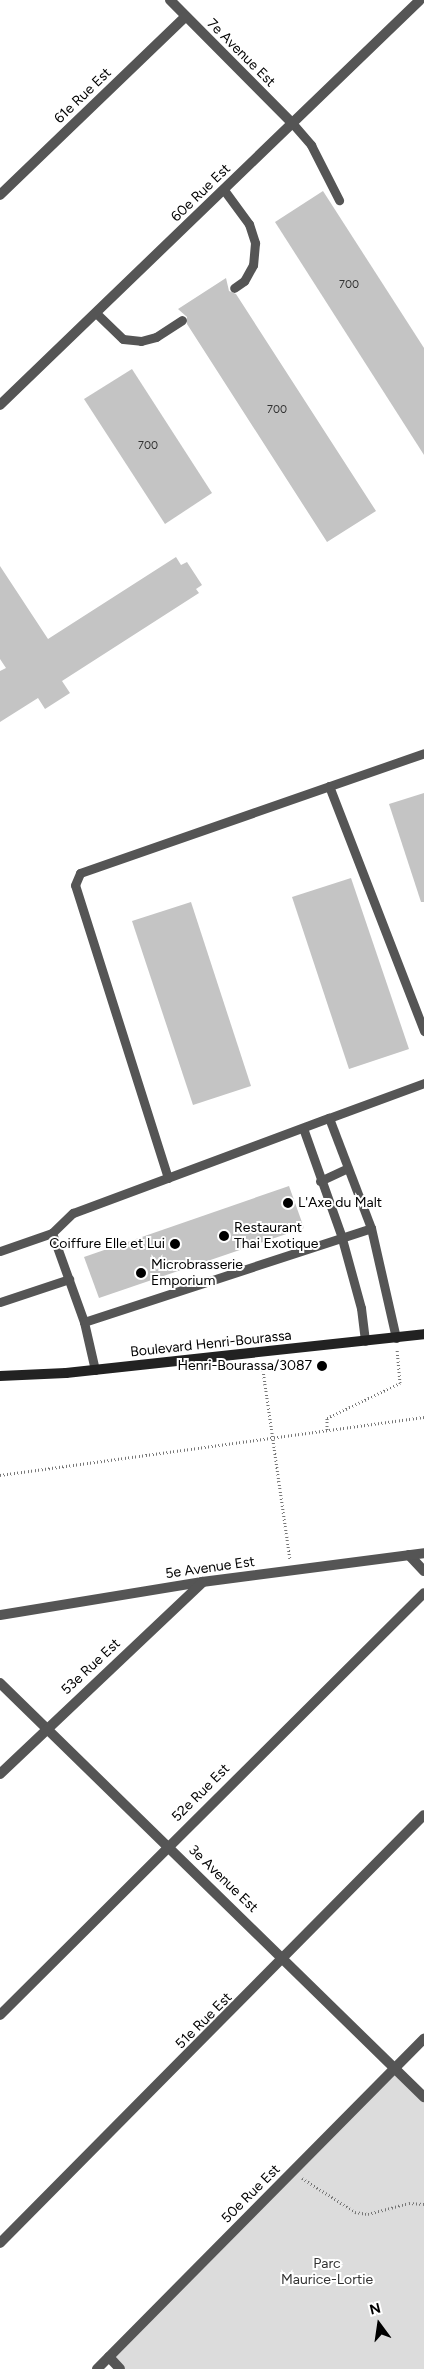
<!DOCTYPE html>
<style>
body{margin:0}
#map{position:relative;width:424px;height:2369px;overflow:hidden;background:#fff;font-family:Figtree,sans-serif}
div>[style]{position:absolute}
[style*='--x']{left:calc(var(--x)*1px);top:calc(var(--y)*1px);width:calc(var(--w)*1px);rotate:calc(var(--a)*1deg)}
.green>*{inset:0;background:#dcdcdc}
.building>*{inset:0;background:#c4c4c4}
.path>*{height:3px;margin-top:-1.5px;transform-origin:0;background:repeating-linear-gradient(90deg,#777 0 1px,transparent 0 3.5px)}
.service>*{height:9px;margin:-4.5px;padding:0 4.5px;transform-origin:4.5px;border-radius:4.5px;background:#555}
.minor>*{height:10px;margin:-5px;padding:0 5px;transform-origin:5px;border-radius:5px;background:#555}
.secondary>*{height:10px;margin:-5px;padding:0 5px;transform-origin:5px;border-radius:5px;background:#222}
.dots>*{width:14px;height:14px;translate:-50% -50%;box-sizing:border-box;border:2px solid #fff;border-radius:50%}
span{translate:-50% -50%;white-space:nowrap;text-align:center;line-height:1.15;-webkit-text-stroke:4px #fff;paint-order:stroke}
.number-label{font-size:11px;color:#313131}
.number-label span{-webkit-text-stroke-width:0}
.street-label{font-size:14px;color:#000}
.poi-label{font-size:14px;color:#000}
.left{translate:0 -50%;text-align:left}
.right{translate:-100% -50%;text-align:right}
.park-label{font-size:14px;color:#333}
.north{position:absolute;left:354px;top:2299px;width:50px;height:50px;-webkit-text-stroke:4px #fff;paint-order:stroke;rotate:346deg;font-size:14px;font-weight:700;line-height:20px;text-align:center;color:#000}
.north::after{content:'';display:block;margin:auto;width:18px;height:22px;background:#000;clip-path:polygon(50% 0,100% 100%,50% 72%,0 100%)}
</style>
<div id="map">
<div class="green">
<i style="clip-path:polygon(394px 2068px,424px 2097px,424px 2369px,120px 2369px,109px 2357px)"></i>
</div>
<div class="building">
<i style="clip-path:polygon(323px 191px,424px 348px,424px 455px,275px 222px)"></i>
<i style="clip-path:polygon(226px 278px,229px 291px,236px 294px,376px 511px,327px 542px,187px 324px,187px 317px,178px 309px)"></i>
<i style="clip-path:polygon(132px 369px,212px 493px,165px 524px,84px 399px)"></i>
<i style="clip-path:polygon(176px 557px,181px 565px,187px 562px,202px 585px,196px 589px,199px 593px,62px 681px,70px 693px,45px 709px,38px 698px,0 722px,0 671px,6px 668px,0 659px,0 566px,48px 639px)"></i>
<i style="clip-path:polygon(424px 793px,424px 902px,421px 902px,389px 804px)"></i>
<i style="clip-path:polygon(351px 878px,409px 1049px,349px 1069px,292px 897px)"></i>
<i style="clip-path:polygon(191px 902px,251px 1086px,193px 1105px,132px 921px)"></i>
<i style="clip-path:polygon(289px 1186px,304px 1228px,99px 1298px,84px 1257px)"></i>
</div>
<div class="path">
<i style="--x:262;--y:1363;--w:199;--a:81.9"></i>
<i style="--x:327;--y:1430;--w:12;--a:-90"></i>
<i style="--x:327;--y:1418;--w:81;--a:-25.6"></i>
<i style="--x:400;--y:1383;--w:34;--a:-95"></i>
<i style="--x:0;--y:1475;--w:428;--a:-7.8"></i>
<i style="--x:302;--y:2178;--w:63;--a:32.7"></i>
<i style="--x:355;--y:2212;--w:13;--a:9"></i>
<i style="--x:368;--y:2214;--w:42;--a:-15"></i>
<i style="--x:409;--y:2203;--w:15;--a:4"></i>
</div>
<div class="service">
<i style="--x:293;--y:124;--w:28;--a:49"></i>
<i style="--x:311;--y:145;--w:62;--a:63"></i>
<i style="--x:224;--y:190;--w:42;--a:53.7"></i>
<i style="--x:249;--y:224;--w:20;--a:72"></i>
<i style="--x:255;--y:243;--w:22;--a:95"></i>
<i style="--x:253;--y:265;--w:18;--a:119"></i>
<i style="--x:244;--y:281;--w:12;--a:145"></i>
<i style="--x:96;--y:313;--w:37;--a:44"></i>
<i style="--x:123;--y:339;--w:18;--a:6"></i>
<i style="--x:141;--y:341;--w:16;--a:-15"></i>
<i style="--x:156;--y:337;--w:31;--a:-33"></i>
<i style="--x:329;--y:786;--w:263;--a:68.8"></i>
<i style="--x:303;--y:1128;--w:114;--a:70.4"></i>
<i style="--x:341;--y:1235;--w:76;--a:74.7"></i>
<i style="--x:361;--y:1308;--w:33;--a:83"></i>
<i style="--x:168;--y:1178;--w:307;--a:-107.6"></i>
<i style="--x:75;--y:885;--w:13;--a:-67"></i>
<i style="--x:80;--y:873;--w:364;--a:-19.2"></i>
<i style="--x:320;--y:1181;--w:29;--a:-25"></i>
<i style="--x:52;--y:1233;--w:29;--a:-44"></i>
<i style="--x:73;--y:1213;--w:273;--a:-20.4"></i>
<i style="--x:0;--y:1251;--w:55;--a:-19.1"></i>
<i style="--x:52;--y:1233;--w:95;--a:70.2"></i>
<i style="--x:0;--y:1302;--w:73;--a:-18.4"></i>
<i style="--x:396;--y:1338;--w:113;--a:-102.8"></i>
<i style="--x:371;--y:1228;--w:118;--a:-110.9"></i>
<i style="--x:329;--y:1118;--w:101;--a:-20.2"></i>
<i style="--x:95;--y:1370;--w:49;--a:-102.9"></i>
<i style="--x:84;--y:1322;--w:302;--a:-18.1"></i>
</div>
<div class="minor">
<i style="--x:170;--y:0;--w:175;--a:45.2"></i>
<i style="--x:0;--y:195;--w:257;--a:-43.9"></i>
<i style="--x:0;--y:405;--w:583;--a:-43.96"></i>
<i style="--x:409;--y:1555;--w:22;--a:47"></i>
<i style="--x:0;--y:1615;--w:205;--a:-9.3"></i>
<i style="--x:202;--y:1582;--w:224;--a:-7.4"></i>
<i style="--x:0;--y:1683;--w:593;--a:44.32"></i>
<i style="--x:0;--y:1774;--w:278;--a:-43.4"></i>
<i style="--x:0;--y:2015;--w:598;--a:-44.86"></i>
<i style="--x:0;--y:2243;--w:602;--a:-45.27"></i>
<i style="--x:109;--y:2357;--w:16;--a:47"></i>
<i style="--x:97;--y:2369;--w:465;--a:-45.3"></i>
</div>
<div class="secondary">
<i style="--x:0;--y:1376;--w:66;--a:-2.6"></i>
<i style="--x:66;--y:1373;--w:360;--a:-6.2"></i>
</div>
<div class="dots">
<i style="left:288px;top:1203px;background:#000"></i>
<i style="left:224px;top:1236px;background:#000"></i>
<i style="left:175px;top:1244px;background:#000"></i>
<i style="left:141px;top:1273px;background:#000"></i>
<i style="left:322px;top:1366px;background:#000"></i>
</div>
<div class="number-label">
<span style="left:349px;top:285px">700</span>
<span style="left:277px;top:410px">700</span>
<span style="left:148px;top:446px">700</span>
</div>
<div class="street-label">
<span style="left:241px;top:53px;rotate:45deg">7e Avenue Est</span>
<span style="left:83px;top:96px;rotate:-44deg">61e Rue Est</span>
<span style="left:201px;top:193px;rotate:-44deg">60e Rue Est</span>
<span style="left:211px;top:1344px;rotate:-6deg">Boulevard Henri-Bourassa</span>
<span style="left:210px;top:1568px;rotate:-8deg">5e Avenue Est</span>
<span style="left:91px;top:1667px;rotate:-43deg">53e Rue Est</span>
<span style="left:201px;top:1793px;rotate:-45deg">52e Rue Est</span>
<span style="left:223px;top:1879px;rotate:44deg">3e Avenue Est</span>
<span style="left:204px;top:2021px;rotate:-45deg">51e Rue Est</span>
<span style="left:251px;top:2194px;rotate:-45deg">50e Rue Est</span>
</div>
<div class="poi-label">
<span class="left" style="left:298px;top:1203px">L'Axe du Malt</span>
<span class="left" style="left:234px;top:1236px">Restaurant<br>Thai Exotique</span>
<span class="right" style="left:165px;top:1244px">Coiffure Elle et Lui</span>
<span class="left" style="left:151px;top:1273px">Microbrasserie<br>Emporium</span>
<span class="right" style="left:312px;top:1366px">Henri-Bourassa/3087</span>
</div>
<div class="park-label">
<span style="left:327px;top:2272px">Parc<br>Maurice-Lortie</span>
</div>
<div class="north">N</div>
</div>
